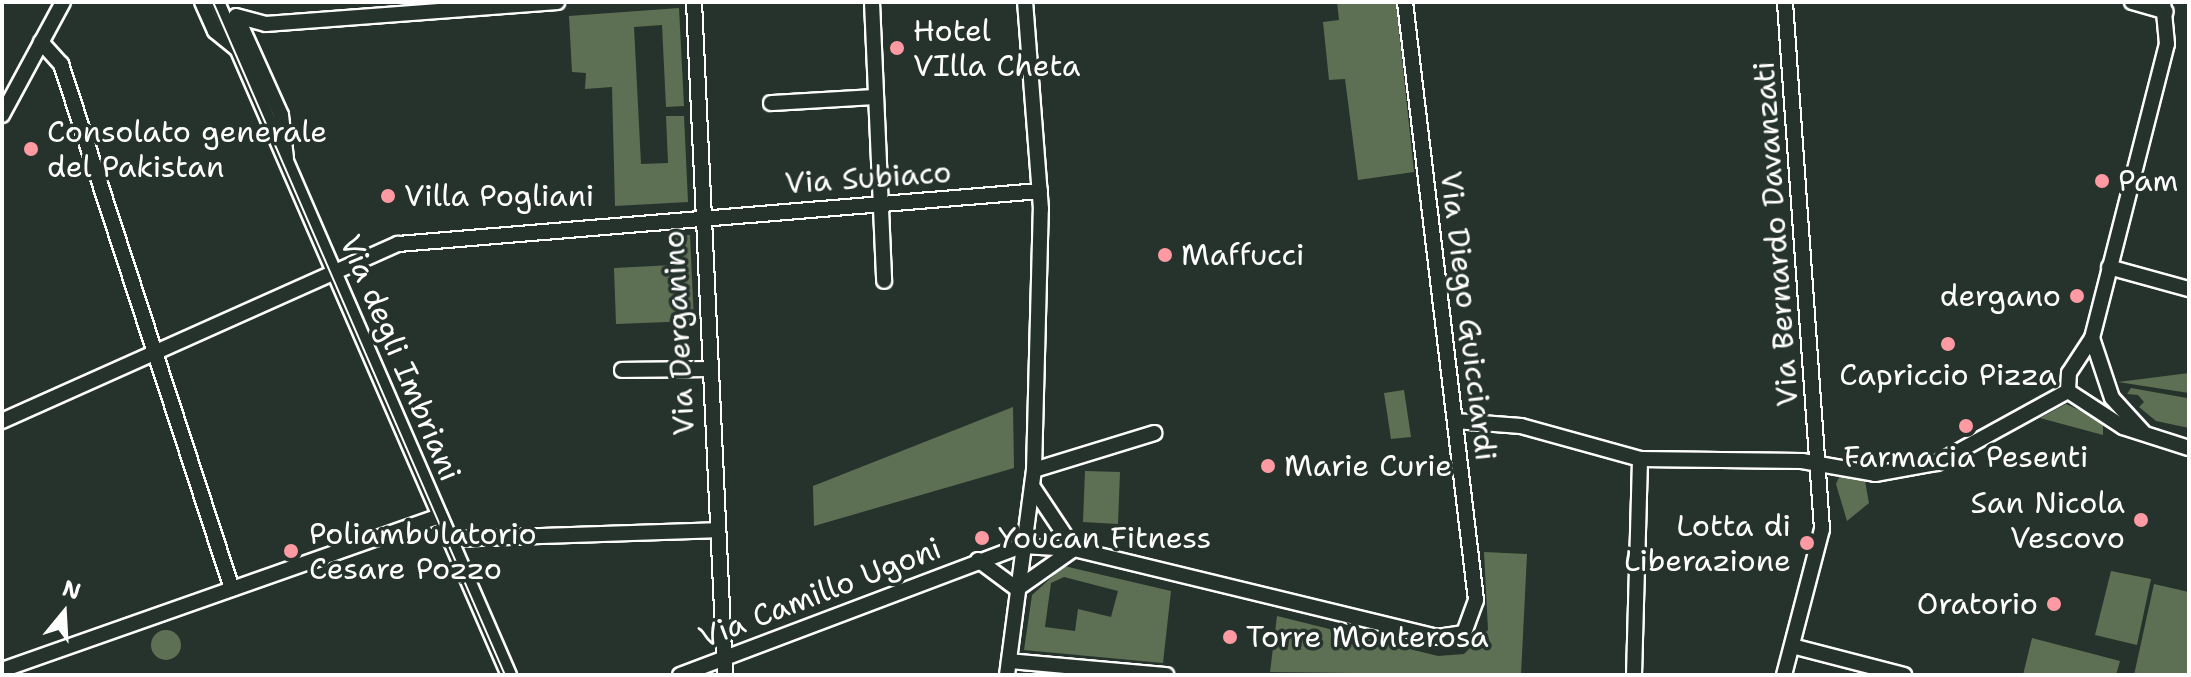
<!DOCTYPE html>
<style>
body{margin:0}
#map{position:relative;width:2191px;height:677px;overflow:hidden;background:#26332d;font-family:"Shantell Sans",sans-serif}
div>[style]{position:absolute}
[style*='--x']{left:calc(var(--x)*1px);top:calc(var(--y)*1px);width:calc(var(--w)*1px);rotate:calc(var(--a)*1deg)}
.green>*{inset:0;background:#5e7053}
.round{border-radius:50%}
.roads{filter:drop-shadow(2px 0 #fff) drop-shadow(-2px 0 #fff) drop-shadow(0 2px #fff) drop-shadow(0 -2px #fff)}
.minor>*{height:14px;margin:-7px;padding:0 7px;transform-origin:7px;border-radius:7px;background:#26332d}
.tram>*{height:2px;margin:-1px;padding:0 1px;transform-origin:1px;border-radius:1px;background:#fff}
.dots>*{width:22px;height:22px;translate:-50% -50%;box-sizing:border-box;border:4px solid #26332d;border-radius:50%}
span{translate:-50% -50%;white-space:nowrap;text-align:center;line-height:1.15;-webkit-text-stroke:7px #26332d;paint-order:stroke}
.poi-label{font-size:30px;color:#fff}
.left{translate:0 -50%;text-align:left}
.right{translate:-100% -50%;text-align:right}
.street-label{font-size:30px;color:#fff}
.frame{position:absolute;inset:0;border:4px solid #fff;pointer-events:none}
.north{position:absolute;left:24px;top:573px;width:80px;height:80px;-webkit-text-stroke:6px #26332d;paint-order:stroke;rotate:18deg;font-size:22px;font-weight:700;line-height:32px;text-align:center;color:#fff}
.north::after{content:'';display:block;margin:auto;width:28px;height:36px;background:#fff;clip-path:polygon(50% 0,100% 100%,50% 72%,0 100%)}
</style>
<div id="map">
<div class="green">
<i style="clip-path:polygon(1337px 2px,1396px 2px,1414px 172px,1358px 180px,1345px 79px,1329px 80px,1323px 22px,1339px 20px)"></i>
<i style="clip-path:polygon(679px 8px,684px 106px,666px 107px,662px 25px,634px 27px,641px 164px,668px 163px,666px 116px,684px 116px,688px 202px,615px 206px,612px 87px,585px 89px,586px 73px,572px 72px,569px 16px)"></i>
<i style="clip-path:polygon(690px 235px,694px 321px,616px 324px,614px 268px,673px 265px,672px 236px)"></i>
<i style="clip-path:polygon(2189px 373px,2189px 393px,2118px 382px)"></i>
<i style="clip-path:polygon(2131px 388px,2187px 398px,2189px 428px,2156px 421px,2139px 407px,2144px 402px,2138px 395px,2127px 394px)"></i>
<i style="clip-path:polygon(1404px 390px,1411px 437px,1391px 439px,1384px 393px)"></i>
<i style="clip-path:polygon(2066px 404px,2103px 421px,2103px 435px,2040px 418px)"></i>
<i style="clip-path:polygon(1013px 407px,1014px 468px,814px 526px,813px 486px)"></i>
<i style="clip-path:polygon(1085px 471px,1120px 472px,1118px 524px,1083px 522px)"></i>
<i style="clip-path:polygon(1841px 473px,1864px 476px,1869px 503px,1847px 521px,1836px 484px)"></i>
<i style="clip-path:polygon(1484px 552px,1527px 554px,1521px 675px,1270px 672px,1277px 616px,1438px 656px,1464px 654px,1488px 630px)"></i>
<i style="clip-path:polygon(evenodd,1064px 566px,1171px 591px,1163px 663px,1024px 650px,1032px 595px,1064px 566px,1064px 577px,1118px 591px,1111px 617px,1078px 609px,1075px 631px,1045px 627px,1051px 583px,1064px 577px)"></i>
<i style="clip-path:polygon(2111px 571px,2151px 579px,2137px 645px,2095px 635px)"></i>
<i style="clip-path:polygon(2154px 584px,2189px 592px,2189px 675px,2134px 675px)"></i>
<i class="round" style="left:151px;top:630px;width:30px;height:30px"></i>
<i style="clip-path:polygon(2032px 638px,2120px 661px,2116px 675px,2023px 675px)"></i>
</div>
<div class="roads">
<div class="minor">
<i style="--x:202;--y:2;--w:32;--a:66"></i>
<i style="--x:215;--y:31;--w:27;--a:39"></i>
<i style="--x:217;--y:2;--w:734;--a:66.55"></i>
<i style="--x:694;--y:2;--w:674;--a:87.36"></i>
<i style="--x:872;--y:2;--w:279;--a:87.5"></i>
<i style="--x:2132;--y:2;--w:35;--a:16"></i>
<i style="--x:236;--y:16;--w:31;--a:15"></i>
<i style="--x:266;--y:24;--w:292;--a:-4.3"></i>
<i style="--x:237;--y:17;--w:107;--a:65.8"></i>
<i style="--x:281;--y:115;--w:43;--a:83.4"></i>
<i style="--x:41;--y:42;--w:30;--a:48"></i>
<i style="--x:61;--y:64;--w:552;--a:71.96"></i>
<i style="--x:771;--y:103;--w:105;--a:-3.3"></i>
<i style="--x:2;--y:115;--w:128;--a:-61.6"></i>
<i style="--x:2109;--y:267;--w:83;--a:15.4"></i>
<i style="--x:2092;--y:338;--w:63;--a:71.6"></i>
<i style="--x:2112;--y:398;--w:46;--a:47.6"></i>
<i style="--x:622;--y:370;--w:83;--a:-0.7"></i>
<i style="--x:2068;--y:391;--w:18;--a:-87"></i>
<i style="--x:2069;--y:373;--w:42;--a:-56.7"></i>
<i style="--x:2092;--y:338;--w:303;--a:-75.7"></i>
<i style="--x:2167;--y:44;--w:42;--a:-95.4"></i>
<i style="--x:2068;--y:391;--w:66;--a:33.2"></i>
<i style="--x:2123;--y:427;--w:69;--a:17.7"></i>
<i style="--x:2;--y:421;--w:434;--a:-24.1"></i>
<i style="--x:398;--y:244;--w:644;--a:-4.72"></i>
<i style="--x:1455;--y:421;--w:66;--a:4.3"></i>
<i style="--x:1521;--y:426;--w:123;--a:15.5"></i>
<i style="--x:1640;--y:459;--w:162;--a:0.7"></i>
<i style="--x:1802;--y:461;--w:74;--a:10.1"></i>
<i style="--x:1875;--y:474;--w:63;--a:-10.1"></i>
<i style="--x:1937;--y:463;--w:149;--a:-28.8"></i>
<i style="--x:1034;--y:470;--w:126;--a:-17.1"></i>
<i style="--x:1032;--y:486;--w:76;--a:56.3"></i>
<i style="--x:450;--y:539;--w:266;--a:-1.9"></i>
<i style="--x:978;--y:560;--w:49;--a:36.6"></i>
<i style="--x:1017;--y:589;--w:70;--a:-35.1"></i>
<i style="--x:1792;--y:646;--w:116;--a:14.5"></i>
<i style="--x:1009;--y:661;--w:158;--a:5.1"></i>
<i style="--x:2;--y:670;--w:464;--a:-19.4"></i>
<i style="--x:680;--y:675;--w:366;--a:-20.7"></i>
<i style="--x:1022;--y:546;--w:52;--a:3.3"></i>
<i style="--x:1074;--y:549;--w:374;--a:13.6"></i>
<i style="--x:1438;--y:637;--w:26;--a:-9"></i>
<i style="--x:1464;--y:633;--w:35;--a:-70"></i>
<i style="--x:1476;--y:600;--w:602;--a:-96.77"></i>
<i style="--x:1007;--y:675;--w:207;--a:-82.5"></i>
<i style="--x:1034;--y:470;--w:261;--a:-88.5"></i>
<i style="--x:1041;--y:209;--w:208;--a:-94.4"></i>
<i style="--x:1634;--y:675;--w:216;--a:-88.4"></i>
<i style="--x:1784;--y:675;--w:151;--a:-75.4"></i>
<i style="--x:1822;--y:529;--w:528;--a:-94.02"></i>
</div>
</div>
<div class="tram">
<i style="--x:213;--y:2;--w:734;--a:66.55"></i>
</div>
<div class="dots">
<i style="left:897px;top:48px;background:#ff9aa2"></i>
<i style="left:31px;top:149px;background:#ff9aa2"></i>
<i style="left:2102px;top:181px;background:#ff9aa2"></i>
<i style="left:388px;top:196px;background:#ff9aa2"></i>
<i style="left:1165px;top:255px;background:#ff9aa2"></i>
<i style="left:2077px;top:296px;background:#ff9aa2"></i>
<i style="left:1948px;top:344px;background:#ff9aa2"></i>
<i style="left:1966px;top:426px;background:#ff9aa2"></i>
<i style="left:1268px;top:466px;background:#ff9aa2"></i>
<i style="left:2141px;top:520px;background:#ff9aa2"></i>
<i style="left:982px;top:538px;background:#ff9aa2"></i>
<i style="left:1807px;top:543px;background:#ff9aa2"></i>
<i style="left:291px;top:551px;background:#ff9aa2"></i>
<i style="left:2054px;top:604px;background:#ff9aa2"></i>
<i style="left:1230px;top:637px;background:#ff9aa2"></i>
</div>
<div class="poi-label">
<span class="left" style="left:913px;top:48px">Hotel<br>VIlla Cheta</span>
<span class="left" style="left:47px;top:149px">Consolato generale<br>del Pakistan</span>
<span class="left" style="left:2118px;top:181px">Pam</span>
<span class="left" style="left:404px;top:196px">Villa Pogliani</span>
<span class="left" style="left:1181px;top:255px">Maffucci</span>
<span class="right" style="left:2061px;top:296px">dergano</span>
<span style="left:1948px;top:375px">Capriccio Pizza</span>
<span style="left:1966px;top:457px">Farmacia Pesenti</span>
<span class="left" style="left:1284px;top:466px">Marie Curie</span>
<span class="right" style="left:2125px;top:520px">San Nicola<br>Vescovo</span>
<span class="right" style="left:1791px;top:543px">Lotta di<br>Liberazione</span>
<span class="left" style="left:309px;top:551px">Poliambulatorio<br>Cesare Pozzo</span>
<span class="left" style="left:998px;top:538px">Youcan Fitness</span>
<span class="right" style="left:2038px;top:604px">Oratorio</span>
<span class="left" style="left:1246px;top:637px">Torre Monterosa</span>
</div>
<div class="street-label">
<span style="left:868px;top:178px;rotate:-4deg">Via Subiaco</span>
<span style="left:1776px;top:234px;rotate:-94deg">Via Bernardo Davanzati</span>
<span style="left:1468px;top:316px;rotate:83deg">Via Diego Guicciardi</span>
<span style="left:679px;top:333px;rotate:-93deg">Via Derganino</span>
<span style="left:400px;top:358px;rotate:67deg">Via degli Imbriani</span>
<span style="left:820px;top:593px;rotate:-21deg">Via Camillo Ugoni</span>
</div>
<div class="frame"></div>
<div class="north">N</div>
</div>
